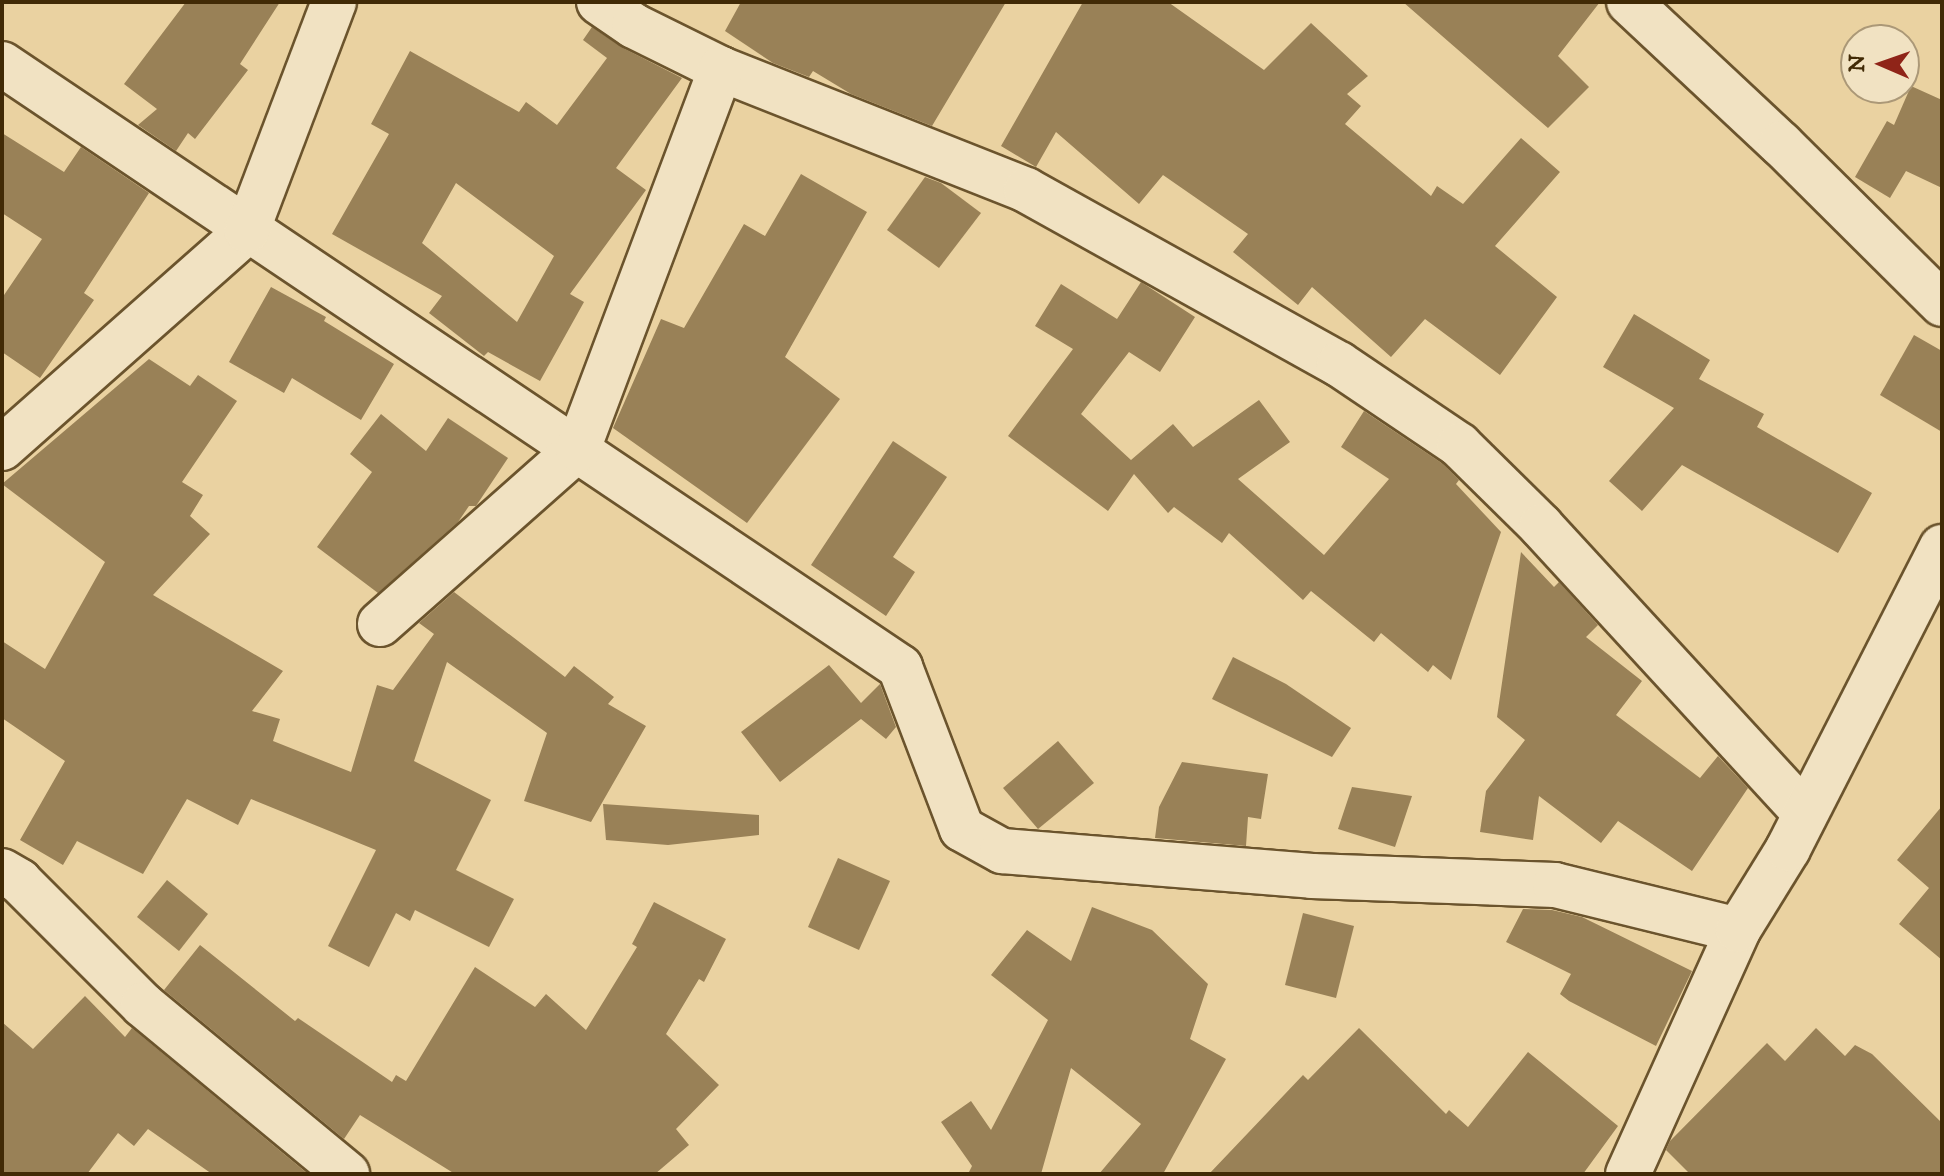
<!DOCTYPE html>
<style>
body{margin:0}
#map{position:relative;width:1944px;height:1176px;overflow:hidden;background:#ead2a1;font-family:"IM FELL DW Pica",serif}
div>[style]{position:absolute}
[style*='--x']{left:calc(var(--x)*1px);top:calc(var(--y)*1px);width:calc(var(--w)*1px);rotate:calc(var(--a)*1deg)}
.building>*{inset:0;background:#998157}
.roads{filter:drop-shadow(2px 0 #6b542d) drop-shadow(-2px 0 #6b542d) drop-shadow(0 2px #6b542d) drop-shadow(0 -2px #6b542d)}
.minor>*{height:44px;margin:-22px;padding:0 22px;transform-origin:22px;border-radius:22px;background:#f1e2c2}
span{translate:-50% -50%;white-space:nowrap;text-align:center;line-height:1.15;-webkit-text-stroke:7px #f1e2c2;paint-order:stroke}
.frame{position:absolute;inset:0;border:4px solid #412a06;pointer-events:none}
.north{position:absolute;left:1840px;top:24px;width:80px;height:80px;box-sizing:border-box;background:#f1e2c2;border:2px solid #ab9877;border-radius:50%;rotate:272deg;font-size:22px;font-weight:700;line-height:32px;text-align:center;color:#412a06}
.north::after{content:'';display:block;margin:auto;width:28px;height:36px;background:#8f2418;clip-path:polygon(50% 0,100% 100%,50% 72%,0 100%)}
</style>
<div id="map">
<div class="building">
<i style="clip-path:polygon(186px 2px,280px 2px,240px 64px,248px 70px,195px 139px,188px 133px,176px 151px,138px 125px,157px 109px,124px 84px)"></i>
<i style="clip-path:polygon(741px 2px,1006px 2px,932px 126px,851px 94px,813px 71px,809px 77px,773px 63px,725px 31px)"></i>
<i style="clip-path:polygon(1083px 2px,1168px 2px,1264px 70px,1311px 23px,1368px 76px,1347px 94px,1361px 106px,1345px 124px,1431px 196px,1437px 186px,1463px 204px,1521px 138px,1560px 172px,1495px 246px,1557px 297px,1500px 375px,1425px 319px,1391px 357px,1312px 287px,1298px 305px,1233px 252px,1248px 234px,1163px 175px,1139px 204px,1056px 132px,1036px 167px,1001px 146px)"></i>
<i style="clip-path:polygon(1403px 2px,1600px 2px,1558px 56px,1589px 87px,1548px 128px)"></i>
<i style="clip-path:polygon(evenodd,592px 27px,623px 48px,682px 78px,616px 168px,646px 190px,570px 294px,584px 302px,540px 381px,488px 352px,484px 356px,429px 313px,442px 296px,332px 234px,389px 134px,371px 124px,410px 51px,519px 112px,526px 102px,557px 125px,607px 58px,583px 40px,592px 27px,456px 183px,554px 256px,517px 322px,422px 243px,456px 183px)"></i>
<i style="clip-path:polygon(1911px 86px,1942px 100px,1942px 188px,1906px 171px,1890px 198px,1855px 177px,1887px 121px,1894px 125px)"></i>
<i style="clip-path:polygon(2px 133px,64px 172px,81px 147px,149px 193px,84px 293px,94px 300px,40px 378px,2px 352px,2px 298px,42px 239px,2px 213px)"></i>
<i style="clip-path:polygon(801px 174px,867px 212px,785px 357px,840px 399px,747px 523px,613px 428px,661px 319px,684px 328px,744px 224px,765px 236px)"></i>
<i style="clip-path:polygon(925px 177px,941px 183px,981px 213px,939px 268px,887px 230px)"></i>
<i style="clip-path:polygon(1141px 282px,1195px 317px,1160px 372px,1129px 352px,1081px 414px,1131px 460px,1173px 424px,1193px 447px,1259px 400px,1290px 442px,1238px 479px,1324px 555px,1389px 479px,1341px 447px,1364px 411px,1443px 464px,1459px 480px,1456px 484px,1501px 532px,1451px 680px,1433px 665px,1428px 672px,1381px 633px,1374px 642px,1311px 591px,1303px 600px,1229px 533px,1222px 543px,1174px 507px,1168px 513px,1134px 474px,1108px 511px,1008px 436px,1073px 349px,1035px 326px,1061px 284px,1117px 319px)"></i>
<i style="clip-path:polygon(271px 287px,326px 317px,324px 321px,394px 364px,361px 420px,292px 378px,284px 393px,229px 362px)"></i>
<i style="clip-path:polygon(1634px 314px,1710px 360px,1699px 379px,1764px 414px,1757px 427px,1872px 493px,1838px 553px,1682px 465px,1642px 511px,1609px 481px,1674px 408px,1603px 367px)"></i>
<i style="clip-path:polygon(1914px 335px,1942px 351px,1942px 432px,1880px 395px)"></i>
<i style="clip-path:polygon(149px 359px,190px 386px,198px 375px,237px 401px,182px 482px,203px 495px,190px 516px,210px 534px,153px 595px,283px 671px,252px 711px,280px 719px,273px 741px,351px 772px,377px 685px,393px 690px,434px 634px,419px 623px,454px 592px,565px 677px,574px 666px,614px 697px,608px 704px,646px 726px,591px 822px,524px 801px,547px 733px,447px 662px,414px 761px,491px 800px,456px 870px,514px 899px,489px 947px,415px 910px,410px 921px,396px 913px,369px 967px,328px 946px,376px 850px,251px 799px,238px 825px,187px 799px,143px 874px,77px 841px,63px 865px,20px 840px,65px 761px,2px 718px,2px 641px,45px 669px,105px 562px,2px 484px)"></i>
<i style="clip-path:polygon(381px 414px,426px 451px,448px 418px,508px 458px,476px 506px,469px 506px,458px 522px,378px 593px,317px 547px,372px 472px,350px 454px)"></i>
<i style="clip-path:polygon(893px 441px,947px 477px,893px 557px,915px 572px,886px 616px,811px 565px)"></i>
<i style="clip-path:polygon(1521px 552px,1554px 587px,1559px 582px,1598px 625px,1586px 637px,1642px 681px,1616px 715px,1700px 778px,1718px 756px,1748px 788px,1692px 871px,1618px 821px,1601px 843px,1539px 796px,1533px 840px,1480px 832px,1486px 791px,1525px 740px,1497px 717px)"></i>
<i style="clip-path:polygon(1233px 657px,1286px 684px,1351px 728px,1332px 757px,1212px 699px)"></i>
<i style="clip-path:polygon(829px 665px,861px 703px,880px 684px,896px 727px,886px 739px,861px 719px,780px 782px,741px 732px)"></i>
<i style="clip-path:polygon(1058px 741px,1094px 783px,1038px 829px,1003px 788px)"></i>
<i style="clip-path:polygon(1182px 762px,1268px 774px,1261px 819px,1248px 817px,1246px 846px,1155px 838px,1159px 807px)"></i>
<i style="clip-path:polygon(1352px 787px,1412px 796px,1395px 847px,1338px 829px)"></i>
<i style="clip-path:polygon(603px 804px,759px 815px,759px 835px,668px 845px,606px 840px)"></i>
<i style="clip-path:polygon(1942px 806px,1942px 960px,1899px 924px,1929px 888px,1897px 860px)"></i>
<i style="clip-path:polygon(838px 858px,890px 881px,859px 950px,808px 927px)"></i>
<i style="clip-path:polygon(167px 880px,208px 914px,179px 951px,137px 917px)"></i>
<i style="clip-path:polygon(654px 902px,726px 939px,704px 982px,699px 979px,666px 1034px,719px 1085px,676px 1129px,689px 1145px,655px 1174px,455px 1174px,360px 1115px,344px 1139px,164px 990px,200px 945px,295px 1021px,298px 1018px,392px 1082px,396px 1075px,406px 1081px,475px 967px,535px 1007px,546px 994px,586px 1030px,637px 947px,632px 944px)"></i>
<i style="clip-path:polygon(1092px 907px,1152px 930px,1208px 984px,1190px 1039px,1226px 1059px,1163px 1174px,1099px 1174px,1141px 1124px,1071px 1068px,1041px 1174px,968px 1174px,972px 1166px,941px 1122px,971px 1101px,991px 1130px,1048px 1020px,991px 975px,1027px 930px,1071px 961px)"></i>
<i style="clip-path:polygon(1523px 909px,1552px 910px,1582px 917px,1692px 971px,1656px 1046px,1569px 1001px,1560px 994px,1571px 974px,1506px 942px)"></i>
<i style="clip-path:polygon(1303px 913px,1354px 926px,1336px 998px,1285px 985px)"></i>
<i style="clip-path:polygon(85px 996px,125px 1037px,132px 1028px,308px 1174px,212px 1174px,148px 1129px,134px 1146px,118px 1133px,87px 1174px,2px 1174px,2px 1022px,33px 1049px)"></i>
<i style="clip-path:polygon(1359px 1028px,1446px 1114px,1449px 1110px,1468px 1127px,1528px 1052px,1618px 1126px,1583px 1174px,1209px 1174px,1303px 1075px,1308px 1080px)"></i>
<i style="clip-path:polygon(1816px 1028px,1845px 1056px,1855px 1045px,1872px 1054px,1942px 1123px,1942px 1174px,1690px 1174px,1666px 1150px,1670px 1141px,1767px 1043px,1785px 1061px)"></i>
</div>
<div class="roads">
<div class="minor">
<i style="--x:599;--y:2;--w:42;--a:34.4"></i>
<i style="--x:634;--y:26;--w:97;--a:26.3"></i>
<i style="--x:721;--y:69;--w:328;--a:21.6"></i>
<i style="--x:1026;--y:190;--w:358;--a:29.1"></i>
<i style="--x:1339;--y:364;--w:145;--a:34"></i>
<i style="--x:1459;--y:445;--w:115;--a:44.6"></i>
<i style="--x:1541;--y:526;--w:390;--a:47.4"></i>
<i style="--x:1629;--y:2;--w:208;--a:43.1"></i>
<i style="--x:1781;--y:144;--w:227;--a:44.8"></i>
<i style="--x:2;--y:64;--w:1082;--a:33.88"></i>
<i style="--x:900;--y:667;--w:173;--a:69.1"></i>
<i style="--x:962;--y:829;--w:46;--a:28.8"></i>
<i style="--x:1002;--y:851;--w:311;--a:4.6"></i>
<i style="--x:1312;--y:876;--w:243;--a:2.1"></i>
<i style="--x:1555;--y:885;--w:188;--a:13.8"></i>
<i style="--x:2;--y:448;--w:327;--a:-41.5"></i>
<i style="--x:247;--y:231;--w:245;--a:-69.2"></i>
<i style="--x:380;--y:624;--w:264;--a:-41.5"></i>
<i style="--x:578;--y:449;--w:406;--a:-69.4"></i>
<i style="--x:2;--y:871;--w:20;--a:30"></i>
<i style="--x:19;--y:881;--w:175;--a:45"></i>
<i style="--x:143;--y:1005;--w:265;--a:39.6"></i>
<i style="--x:1628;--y:1174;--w:268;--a:-65.7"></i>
<i style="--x:1738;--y:930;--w:95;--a:-58.3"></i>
<i style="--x:1788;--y:849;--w:339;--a:-63"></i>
</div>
</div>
<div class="frame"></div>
<div class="north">N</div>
</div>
